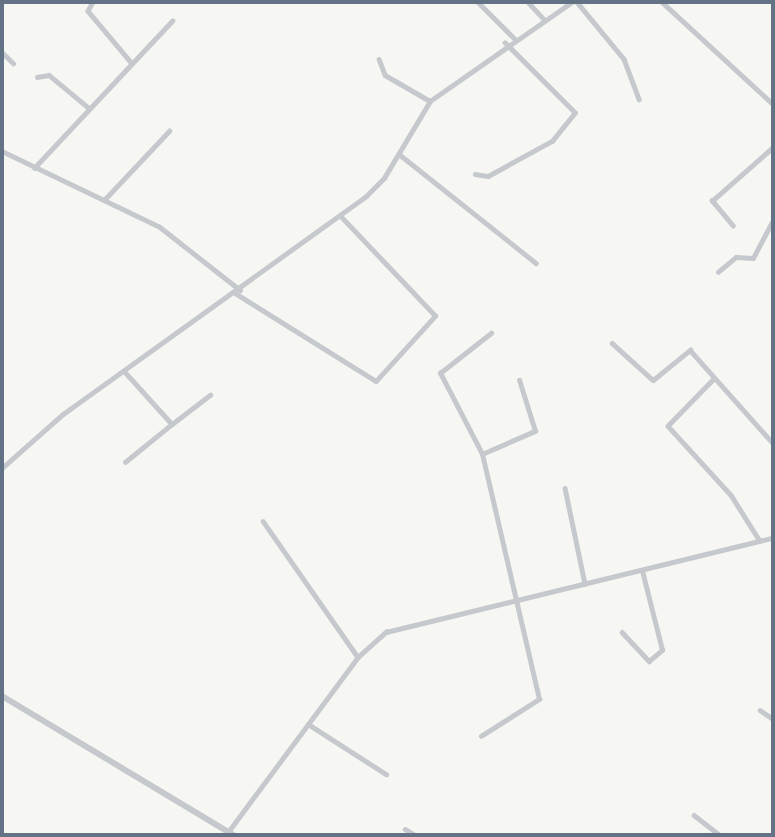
<!DOCTYPE html>
<style>
body{margin:0}
#map{position:relative;width:775px;height:837px;overflow:hidden;background:#f6f6f2;font-family:"Roboto Condensed",sans-serif}
div>[style]{position:absolute}
[style*='--x']{left:calc(var(--x)*1px);top:calc(var(--y)*1px);width:calc(var(--w)*1px);rotate:calc(var(--a)*1deg)}
.minor>*{height:4.5px;margin:-2.25px;padding:0 2.25px;transform-origin:2.25px;border-radius:2.25px;background:#c5c8cc}
.tertiary>*{height:6px;margin:-3px;padding:0 3px;transform-origin:3px;border-radius:3px;background:#c5c8cc}
span{translate:-50% -50%;white-space:nowrap;text-align:center;line-height:1.15;-webkit-text-stroke:7px #fff;paint-order:stroke}
.frame{position:absolute;inset:0;border:4px solid #637285;pointer-events:none}
</style>
<div id="map">
<div class="minor">
<i style="--x:93;--y:2;--w:10;--a:119"></i>
<i style="--x:88;--y:11;--w:67;--a:49.9"></i>
<i style="--x:478;--y:2;--w:51;--a:45"></i>
<i style="--x:528;--y:2;--w:23;--a:47"></i>
<i style="--x:577;--y:2;--w:74;--a:50.5"></i>
<i style="--x:624;--y:59;--w:43;--a:69.4"></i>
<i style="--x:662;--y:2;--w:151;--a:42.6"></i>
<i style="--x:2;--y:52;--w:16;--a:45"></i>
<i style="--x:379;--y:59;--w:17;--a:69"></i>
<i style="--x:385;--y:75;--w:52;--a:30"></i>
<i style="--x:37;--y:77;--w:12;--a:-9"></i>
<i style="--x:49;--y:75;--w:52;--a:39.5"></i>
<i style="--x:2;--y:151;--w:175;--a:25.7"></i>
<i style="--x:160;--y:227;--w:102;--a:38.2"></i>
<i style="--x:399;--y:154;--w:175;--a:38.5"></i>
<i style="--x:34;--y:168;--w:202;--a:-46.8"></i>
<i style="--x:475;--y:174;--w:13;--a:9"></i>
<i style="--x:488;--y:176;--w:73;--a:-28.7"></i>
<i style="--x:552;--y:141;--w:36;--a:-51"></i>
<i style="--x:575;--y:113;--w:99;--a:-135"></i>
<i style="--x:104;--y:200;--w:95;--a:-46.7"></i>
<i style="--x:733;--y:226;--w:33;--a:-130"></i>
<i style="--x:712;--y:201;--w:81;--a:-41.5"></i>
<i style="--x:718;--y:272;--w:23;--a:-40"></i>
<i style="--x:736;--y:257;--w:17;--a:3"></i>
<i style="--x:753;--y:258;--w:43;--a:-62.2"></i>
<i style="--x:235;--y:293;--w:166;--a:32"></i>
<i style="--x:376;--y:381;--w:88;--a:-47.8"></i>
<i style="--x:435;--y:316;--w:138;--a:-133.5"></i>
<i style="--x:612;--y:343;--w:55;--a:42.1"></i>
<i style="--x:653;--y:380;--w:48;--a:-39"></i>
<i style="--x:690;--y:350;--w:125;--a:48.3"></i>
<i style="--x:125;--y:372;--w:70;--a:47.9"></i>
<i style="--x:172;--y:424;--w:48;--a:-37.3"></i>
<i style="--x:713;--y:380;--w:64;--a:134.4"></i>
<i style="--x:668;--y:426;--w:93;--a:47.6"></i>
<i style="--x:731;--y:495;--w:54;--a:57.8"></i>
<i style="--x:482;--y:454;--w:58;--a:-23.5"></i>
<i style="--x:535;--y:431;--w:53;--a:-107.4"></i>
<i style="--x:125;--y:462;--w:60;--a:-39"></i>
<i style="--x:2;--y:468;--w:81;--a:-41.5"></i>
<i style="--x:63;--y:414;--w:373;--a:-35.7"></i>
<i style="--x:366;--y:196;--w:25;--a:-45"></i>
<i style="--x:384;--y:178;--w:90;--a:-59.1"></i>
<i style="--x:430;--y:101;--w:173;--a:-34.9"></i>
<i style="--x:565;--y:488;--w:98;--a:78.2"></i>
<i style="--x:263;--y:521;--w:166;--a:55.1"></i>
<i style="--x:622;--y:632;--w:40;--a:47"></i>
<i style="--x:649;--y:661;--w:17;--a:-40"></i>
<i style="--x:662;--y:650;--w:81;--a:-104.2"></i>
<i style="--x:760;--y:710;--w:16;--a:35"></i>
<i style="--x:308;--y:724;--w:93;--a:32.7"></i>
<i style="--x:481;--y:736;--w:69;--a:-32.5"></i>
<i style="--x:539;--y:699;--w:252;--a:-103.1"></i>
<i style="--x:482;--y:454;--w:91;--a:-117.4"></i>
<i style="--x:440;--y:373;--w:65;--a:-38.1"></i>
<i style="--x:694;--y:815;--w:33;--a:38"></i>
<i style="--x:405;--y:829;--w:12;--a:31"></i>
<i style="--x:228;--y:832;--w:218;--a:-53.4"></i>
<i style="--x:358;--y:657;--w:38;--a:-42"></i>
<i style="--x:386;--y:632;--w:398;--a:-13.7"></i>
</div>
<div class="tertiary">
<i style="--x:2;--y:696;--w:270;--a:31"></i>
</div>
<div class="frame"></div>
</div>
